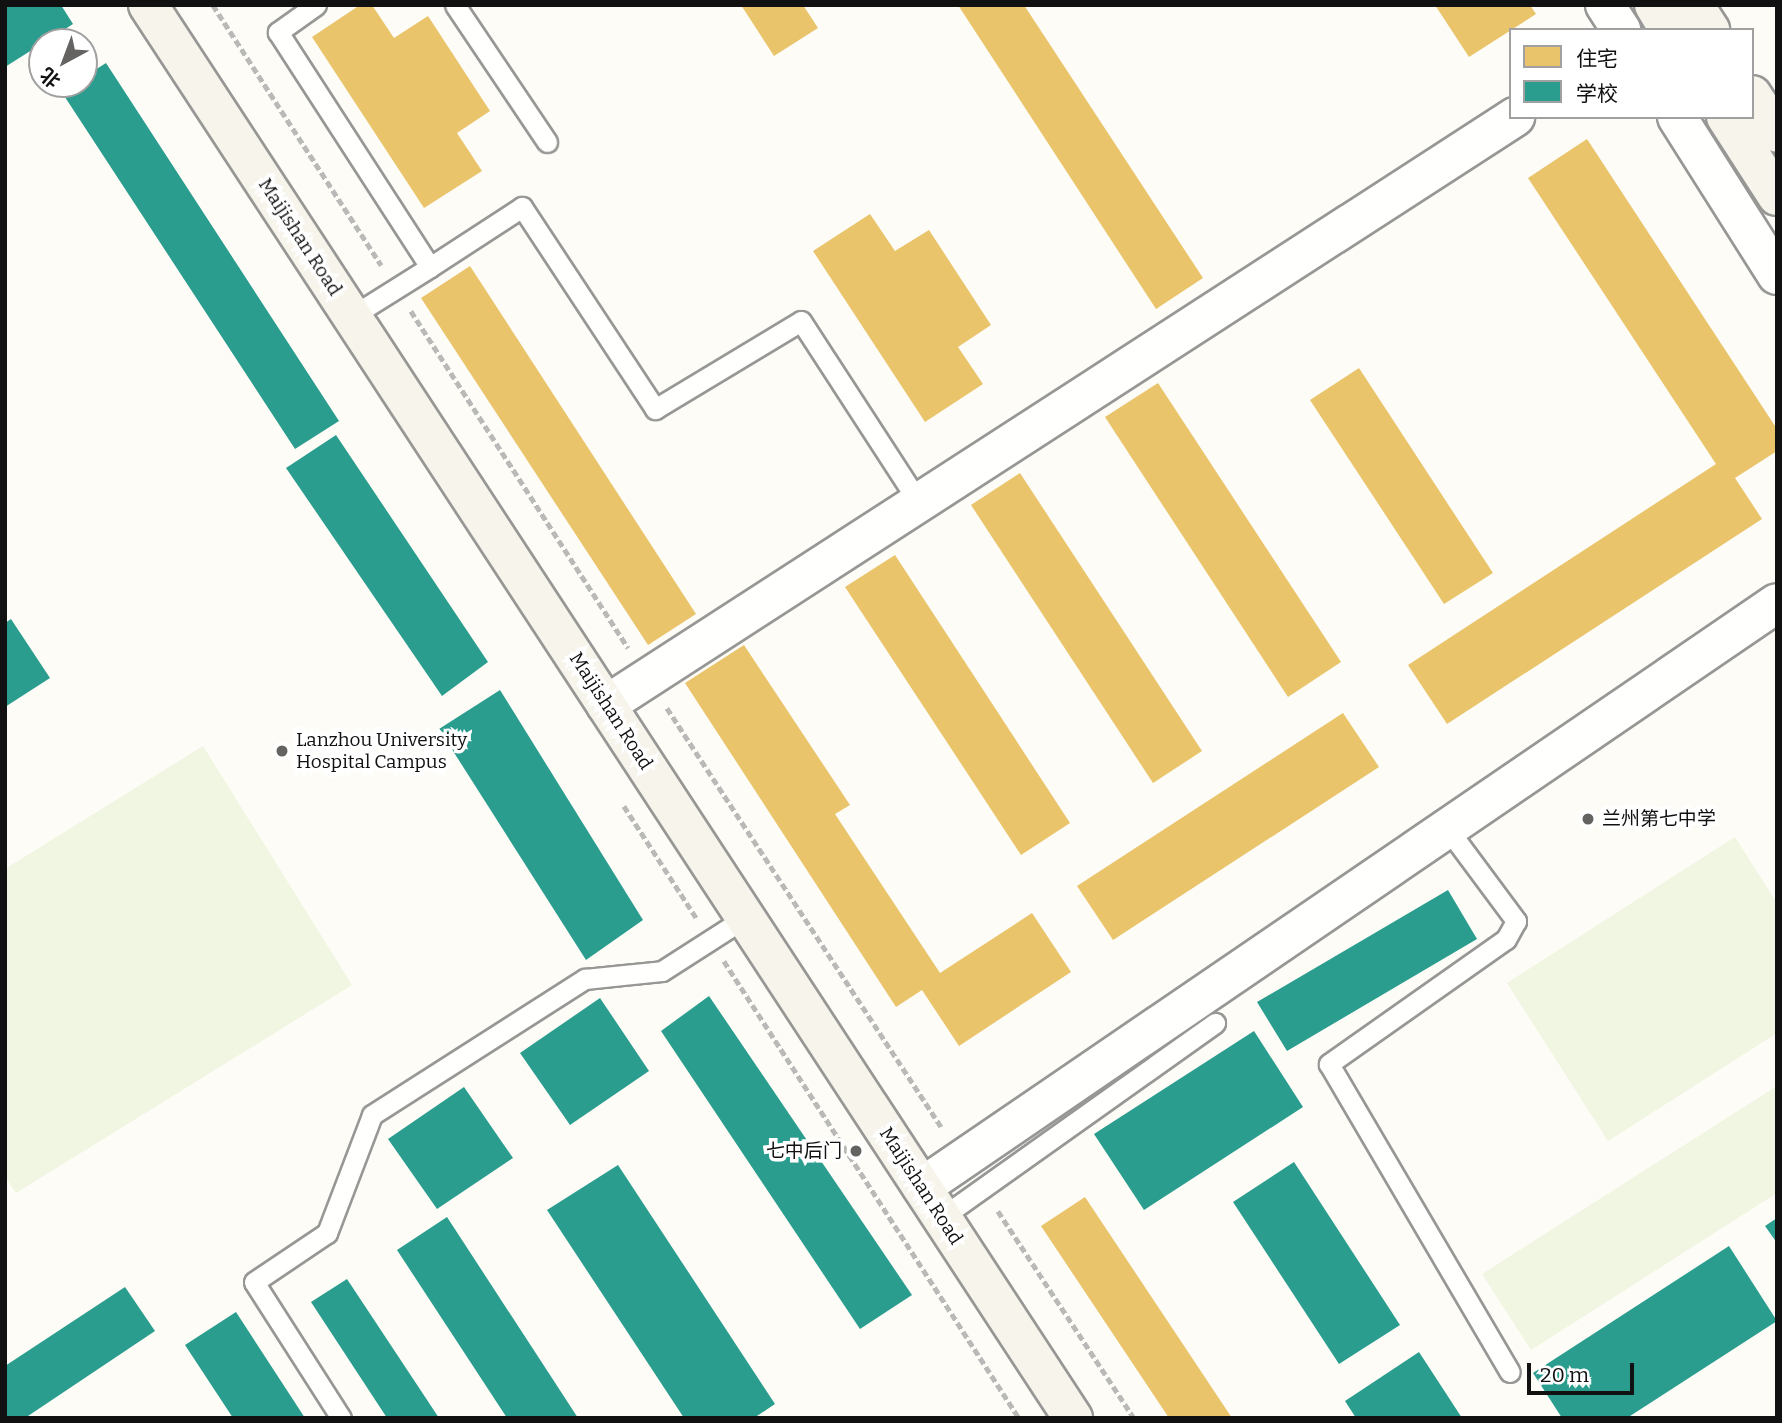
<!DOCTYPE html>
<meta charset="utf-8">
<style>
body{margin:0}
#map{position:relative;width:1782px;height:1423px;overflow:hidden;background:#fdfcf7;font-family:Bitter,"Noto Sans SC",serif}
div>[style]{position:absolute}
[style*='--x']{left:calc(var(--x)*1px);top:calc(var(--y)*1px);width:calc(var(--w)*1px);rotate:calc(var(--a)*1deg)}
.pitch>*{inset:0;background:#f0f6e1}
.homes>*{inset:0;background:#e9c46a}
.schools>*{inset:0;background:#2a9d8f}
.path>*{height:4.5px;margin-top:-2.25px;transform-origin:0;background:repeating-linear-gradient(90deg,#b9b9b8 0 7px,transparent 0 10.5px)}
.roads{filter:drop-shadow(2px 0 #979795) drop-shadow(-2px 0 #979795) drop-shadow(0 2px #979795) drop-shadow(0 -2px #979795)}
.lane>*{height:19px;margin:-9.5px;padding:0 9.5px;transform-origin:9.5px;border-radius:9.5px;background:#fffffe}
.street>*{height:38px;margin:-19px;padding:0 19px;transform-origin:19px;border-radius:19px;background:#fffffe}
.secondary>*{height:38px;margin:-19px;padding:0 19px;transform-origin:19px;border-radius:19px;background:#f6f4eb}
.dots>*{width:19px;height:19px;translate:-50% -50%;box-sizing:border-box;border:4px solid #fff;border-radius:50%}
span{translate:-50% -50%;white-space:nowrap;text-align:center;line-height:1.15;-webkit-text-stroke:7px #fff;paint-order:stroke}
.street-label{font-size:19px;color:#111}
.poi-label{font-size:19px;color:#111}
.left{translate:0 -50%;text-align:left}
.right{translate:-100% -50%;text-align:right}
.frame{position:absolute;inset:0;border:7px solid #111;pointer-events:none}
.legend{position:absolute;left:1509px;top:28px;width:245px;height:91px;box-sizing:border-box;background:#fff;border:2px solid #a0a0a0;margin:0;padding:9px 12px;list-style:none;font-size:21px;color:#111}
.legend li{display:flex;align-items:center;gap:14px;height:35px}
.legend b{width:35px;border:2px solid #a0a0a0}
.north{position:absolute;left:28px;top:28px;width:70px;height:70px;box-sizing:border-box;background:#fff;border:2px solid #a0a0a0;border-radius:50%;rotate:221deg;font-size:19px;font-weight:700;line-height:28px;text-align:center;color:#111}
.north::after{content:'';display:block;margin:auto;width:24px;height:32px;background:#646362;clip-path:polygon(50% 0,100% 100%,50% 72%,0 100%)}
.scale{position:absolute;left:1527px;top:1363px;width:107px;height:32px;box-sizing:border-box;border:4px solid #111;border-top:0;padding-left:9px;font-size:21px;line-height:24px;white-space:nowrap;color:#111;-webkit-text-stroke:5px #fff;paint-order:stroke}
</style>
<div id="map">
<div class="pitch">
<i style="clip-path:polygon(203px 746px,352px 985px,16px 1193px,5px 1177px,5px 869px)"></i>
<i style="clip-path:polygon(1735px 837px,1777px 903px,1777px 1033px,1608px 1141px,1507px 983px)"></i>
<i style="clip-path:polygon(1777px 1086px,1777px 1193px,1531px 1350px,1482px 1274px)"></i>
</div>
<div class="homes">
<i style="clip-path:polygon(360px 5px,372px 5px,394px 38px,428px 16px,490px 111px,457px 133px,482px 171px,424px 208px,312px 37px)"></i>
<i style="clip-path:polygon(741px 5px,803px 5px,818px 28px,774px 56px)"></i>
<i style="clip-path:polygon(958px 5px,1024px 5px,1203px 278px,1156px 309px)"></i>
<i style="clip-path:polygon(1435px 5px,1530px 5px,1536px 14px,1469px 57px)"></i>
<i style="clip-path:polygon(1587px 139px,1777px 429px,1777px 451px,1735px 478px,1762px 519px,1447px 724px,1408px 665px,1716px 464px,1528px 178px)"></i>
<i style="clip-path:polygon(870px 214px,895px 251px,929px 230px,991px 325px,958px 347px,983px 384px,925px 422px,813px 251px)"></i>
<i style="clip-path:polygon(470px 266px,696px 614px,648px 645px,421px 298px)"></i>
<i style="clip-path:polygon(1359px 368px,1493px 573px,1444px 604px,1310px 400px)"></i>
<i style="clip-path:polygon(1158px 383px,1341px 662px,1288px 697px,1105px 417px)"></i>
<i style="clip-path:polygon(1020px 473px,1202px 751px,1153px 783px,971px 505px)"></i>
<i style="clip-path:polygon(895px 555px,1070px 823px,1021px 855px,845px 587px)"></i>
<i style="clip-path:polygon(744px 645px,850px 805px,835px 814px,940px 973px,1032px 913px,1071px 972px,959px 1046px,922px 990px,896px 1007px,685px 683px)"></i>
<i style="clip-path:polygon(1343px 713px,1379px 767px,1113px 940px,1077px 886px)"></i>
<i style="clip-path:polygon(1085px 1197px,1232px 1418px,1169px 1418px,1041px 1226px)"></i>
</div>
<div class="schools">
<i style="clip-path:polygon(5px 5px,61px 5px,73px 24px,5px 67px)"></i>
<i style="clip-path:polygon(106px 63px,339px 421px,295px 449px,61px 91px,84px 84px,84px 77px)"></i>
<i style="clip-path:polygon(336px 435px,488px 662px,442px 696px,286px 468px)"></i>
<i style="clip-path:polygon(11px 619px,50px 678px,5px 707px,5px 623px)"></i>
<i style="clip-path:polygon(500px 690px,643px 920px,586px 960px,439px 729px)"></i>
<i style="clip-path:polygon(1448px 890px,1477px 939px,1287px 1051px,1257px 1002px)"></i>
<i style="clip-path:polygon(709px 996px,912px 1295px,860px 1329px,661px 1031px)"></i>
<i style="clip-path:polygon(600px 998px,649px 1071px,570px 1125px,520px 1053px)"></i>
<i style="clip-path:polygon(1254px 1031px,1303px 1107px,1144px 1210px,1094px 1134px)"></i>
<i style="clip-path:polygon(464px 1087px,513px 1158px,437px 1209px,388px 1139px)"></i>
<i style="clip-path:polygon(1294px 1162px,1400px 1325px,1339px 1364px,1233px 1202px)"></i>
<i style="clip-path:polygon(618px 1165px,775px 1404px,754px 1418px,684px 1418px,547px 1210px)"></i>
<i style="clip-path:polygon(447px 1217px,578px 1418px,507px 1418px,397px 1250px)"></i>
<i style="clip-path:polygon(1777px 1218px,1777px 1243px,1765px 1226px)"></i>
<i style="clip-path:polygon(1729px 1246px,1777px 1321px,1627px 1418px,1562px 1418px,1533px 1373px)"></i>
<i style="clip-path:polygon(347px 1279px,439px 1418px,387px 1418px,311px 1302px)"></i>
<i style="clip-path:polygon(125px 1287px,155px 1331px,25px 1418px,5px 1418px,5px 1366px)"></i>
<i style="clip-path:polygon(236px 1312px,305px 1418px,233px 1418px,185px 1345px)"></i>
<i style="clip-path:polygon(1419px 1352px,1462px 1418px,1356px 1418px,1345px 1401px)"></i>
</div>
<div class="path">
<i style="--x:213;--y:5;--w:310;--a:57.1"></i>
<i style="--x:411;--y:311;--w:401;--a:57.2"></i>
<i style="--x:667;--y:708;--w:502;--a:56.78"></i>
<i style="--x:624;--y:806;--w:135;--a:57.1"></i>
<i style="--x:724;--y:961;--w:544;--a:57.16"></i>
<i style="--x:998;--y:1211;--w:248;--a:56.7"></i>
</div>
<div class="roads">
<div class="lane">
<i style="--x:316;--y:5;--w:47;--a:144.6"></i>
<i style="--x:278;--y:32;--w:280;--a:57.1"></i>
<i style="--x:430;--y:267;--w:110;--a:-33.1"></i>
<i style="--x:522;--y:207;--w:242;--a:56.6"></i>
<i style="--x:655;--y:409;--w:170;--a:-31.1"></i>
<i style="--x:801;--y:321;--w:217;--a:57"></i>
<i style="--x:455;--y:5;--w:165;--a:56.1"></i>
<i style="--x:352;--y:316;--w:92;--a:-32.1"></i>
<i style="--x:1447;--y:828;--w:116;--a:53.4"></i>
<i style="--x:1516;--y:921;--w:21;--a:119"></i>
<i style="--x:1506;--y:939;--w:217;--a:144.8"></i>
<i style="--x:1329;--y:1064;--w:357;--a:59.6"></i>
<i style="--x:942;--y:1217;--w:335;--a:-35.4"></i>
<i style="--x:341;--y:1418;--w:161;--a:-122.6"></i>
<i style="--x:254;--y:1282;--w:88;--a:-33.9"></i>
<i style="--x:327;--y:1233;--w:126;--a:-69.1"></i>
<i style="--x:372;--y:1115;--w:253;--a:-32.6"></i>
<i style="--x:585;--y:979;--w:77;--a:-5.9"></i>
<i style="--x:662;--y:971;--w:100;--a:-32.7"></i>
</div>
<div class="street">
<i style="--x:1605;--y:5;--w:30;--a:57"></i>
<i style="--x:1677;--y:117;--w:187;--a:57.7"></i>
<i style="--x:606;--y:705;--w:1083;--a:-32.9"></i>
<i style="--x:922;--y:1187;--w:1035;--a:-34.33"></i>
</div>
<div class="secondary">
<i style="--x:148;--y:5;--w:1689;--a:56.79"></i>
<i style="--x:1654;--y:5;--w:29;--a:59"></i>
<i style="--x:1694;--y:5;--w:30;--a:57"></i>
<i style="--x:1752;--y:95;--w:45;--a:56.7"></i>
<i style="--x:1726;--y:117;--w:94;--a:57.2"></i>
</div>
</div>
<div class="dots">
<i style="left:282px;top:751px;background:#646362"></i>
<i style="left:1588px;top:819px;background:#646362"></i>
<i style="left:856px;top:1151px;background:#646362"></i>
</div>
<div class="street-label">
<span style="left:300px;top:237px;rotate:57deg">Maijishan Road</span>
<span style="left:611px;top:711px;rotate:57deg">Maijishan Road</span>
<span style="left:921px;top:1186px;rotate:57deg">Maijishan Road</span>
</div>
<div class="poi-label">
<span class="left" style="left:296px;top:751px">Lanzhou University<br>Hospital Campus</span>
<span class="left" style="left:1602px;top:819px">兰州第七中学</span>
<span class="right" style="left:842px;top:1151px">七中后门</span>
</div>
<div class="frame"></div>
<ul class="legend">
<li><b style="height:19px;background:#e9c46a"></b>住宅</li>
<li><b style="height:19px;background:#2a9d8f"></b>学校</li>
</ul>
<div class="north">北</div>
<div class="scale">20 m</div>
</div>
